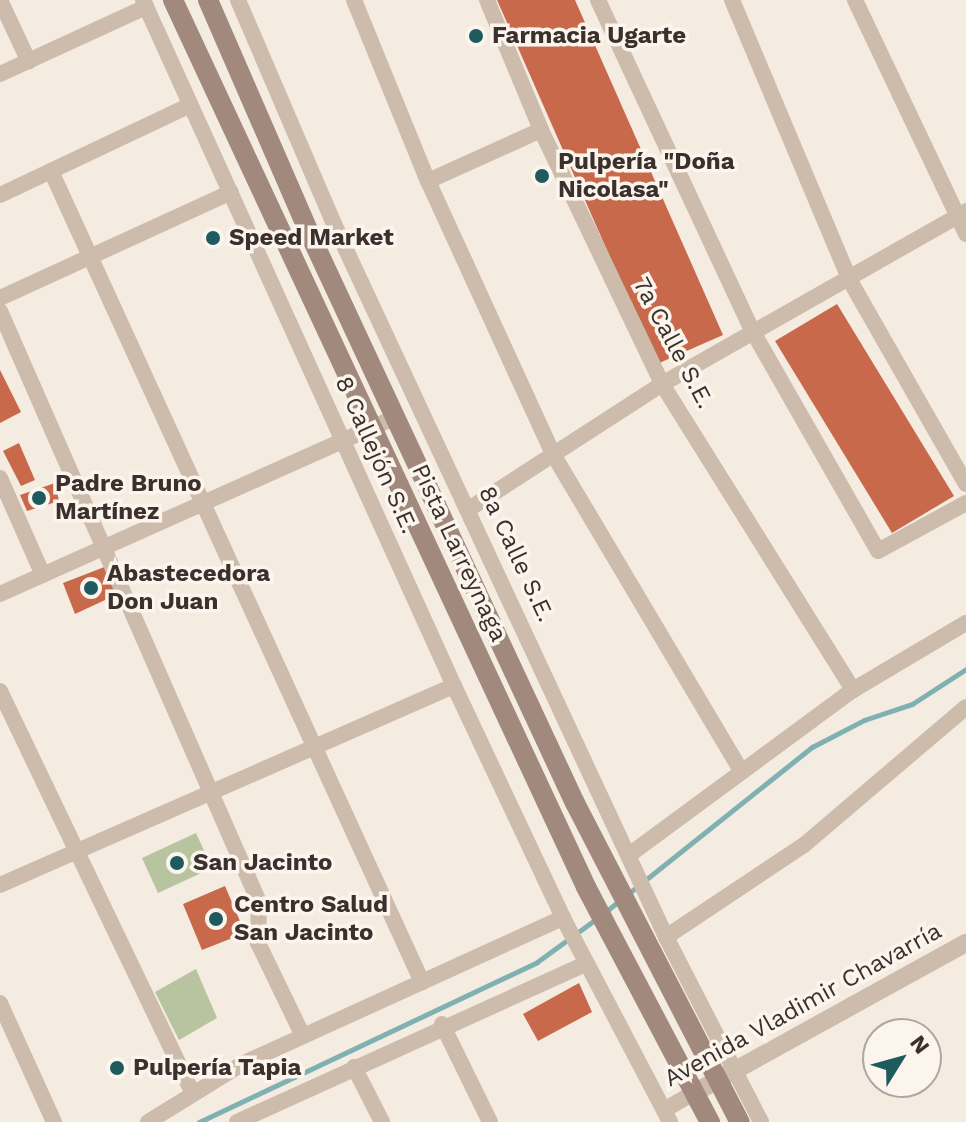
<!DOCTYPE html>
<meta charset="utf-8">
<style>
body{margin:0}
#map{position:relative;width:966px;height:1122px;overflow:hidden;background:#f4ebe1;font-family:"Work Sans",sans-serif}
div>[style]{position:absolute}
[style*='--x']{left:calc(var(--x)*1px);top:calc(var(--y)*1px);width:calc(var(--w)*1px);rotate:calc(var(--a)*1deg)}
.green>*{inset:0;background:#b8c4a0}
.stream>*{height:5px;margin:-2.5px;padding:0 2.5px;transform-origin:2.5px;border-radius:2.5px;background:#7fb0b2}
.building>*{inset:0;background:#c8694b}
.minor>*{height:16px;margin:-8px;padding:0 8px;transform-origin:8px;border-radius:8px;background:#cdbbac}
.tertiary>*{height:18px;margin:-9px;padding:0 9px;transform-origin:9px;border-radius:9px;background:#cdbbac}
.secondary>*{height:20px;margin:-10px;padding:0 10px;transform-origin:10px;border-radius:10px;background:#a18a7d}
.dots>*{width:22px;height:22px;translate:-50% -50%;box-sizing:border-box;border:4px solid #fbf5ee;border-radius:50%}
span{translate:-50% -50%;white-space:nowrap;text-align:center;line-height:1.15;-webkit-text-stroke:7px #fbf5ee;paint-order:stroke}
.poi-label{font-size:24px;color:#3b302b;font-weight:700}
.left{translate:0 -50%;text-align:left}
.street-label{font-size:24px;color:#3b302b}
.north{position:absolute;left:862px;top:1018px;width:80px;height:80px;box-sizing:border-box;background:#fbf5ee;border:2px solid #aea6a0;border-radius:50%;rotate:53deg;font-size:22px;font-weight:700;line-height:32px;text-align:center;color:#3b302b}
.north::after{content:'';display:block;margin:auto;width:28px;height:36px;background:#1f5a5e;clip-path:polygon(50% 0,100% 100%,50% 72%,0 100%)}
</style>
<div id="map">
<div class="green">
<i style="clip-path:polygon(196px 833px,212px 868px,158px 893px,142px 858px)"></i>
<i style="clip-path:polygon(196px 969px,217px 1018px,179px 1040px,155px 992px)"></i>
</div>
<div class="stream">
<i style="--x:629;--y:893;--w:234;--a:-38.6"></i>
<i style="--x:812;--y:747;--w:59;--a:-27.4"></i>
<i style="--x:864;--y:720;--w:51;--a:-18.4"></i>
<i style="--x:912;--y:704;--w:64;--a:-32.9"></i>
<i style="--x:604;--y:913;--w:22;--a:-39"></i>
<i style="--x:199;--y:1122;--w:374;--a:-25.3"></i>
<i style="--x:537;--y:962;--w:73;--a:-36.1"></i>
</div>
<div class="building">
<i style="clip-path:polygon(497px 0,575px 0,723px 335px,657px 364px)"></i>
<i style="clip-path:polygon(837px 304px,954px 496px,892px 533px,775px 341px)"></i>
<i style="clip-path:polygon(0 370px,21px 412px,0 423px)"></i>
<i style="clip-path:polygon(19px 443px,35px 480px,21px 486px,3px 451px)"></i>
<i style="clip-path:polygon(55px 483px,59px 501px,27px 511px,20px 495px)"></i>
<i style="clip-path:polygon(107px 566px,118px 594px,75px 614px,63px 583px)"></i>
<i style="clip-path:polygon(225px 886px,245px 933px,202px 950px,183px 904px)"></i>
<i style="clip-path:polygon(579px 983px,592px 1012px,538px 1041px,523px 1014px)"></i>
</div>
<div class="minor">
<i style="--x:0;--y:0;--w:68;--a:64.9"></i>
<i style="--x:143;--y:0;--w:753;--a:65.61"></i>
<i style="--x:454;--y:686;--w:256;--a:64.8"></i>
<i style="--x:563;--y:918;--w:230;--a:62.3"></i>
<i style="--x:238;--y:0;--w:244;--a:66.8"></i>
<i style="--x:334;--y:224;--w:787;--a:65.03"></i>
<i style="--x:666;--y:937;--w:208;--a:62.8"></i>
<i style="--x:354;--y:0;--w:196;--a:67.8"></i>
<i style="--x:428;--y:181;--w:300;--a:65.4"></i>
<i style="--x:553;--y:454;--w:366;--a:59.3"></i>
<i style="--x:487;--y:0;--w:141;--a:67.4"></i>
<i style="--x:541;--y:130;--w:281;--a:64.5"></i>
<i style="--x:662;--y:384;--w:361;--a:58"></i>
<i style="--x:598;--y:0;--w:364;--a:65"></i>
<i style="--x:752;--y:330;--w:254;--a:60.3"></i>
<i style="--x:878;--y:551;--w:100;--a:-28.6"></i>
<i style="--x:732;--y:0;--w:303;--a:67.2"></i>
<i style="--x:849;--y:279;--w:236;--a:60.3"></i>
<i style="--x:855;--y:0;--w:259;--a:64.6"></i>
<i style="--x:0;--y:74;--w:161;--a:-24.7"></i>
<i style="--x:51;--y:171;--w:892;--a:65.42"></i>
<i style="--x:428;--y:181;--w:124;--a:-24.3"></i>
<i style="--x:0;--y:195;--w:210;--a:-25.3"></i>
<i style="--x:0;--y:298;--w:254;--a:-24.6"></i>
<i style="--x:0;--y:311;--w:645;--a:66.34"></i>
<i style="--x:259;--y:902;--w:41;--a:91.4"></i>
<i style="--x:258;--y:943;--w:103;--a:64.2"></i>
<i style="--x:0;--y:478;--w:106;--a:66.1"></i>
<i style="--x:469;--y:509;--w:230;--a:-32.9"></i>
<i style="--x:662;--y:384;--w:350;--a:-29.6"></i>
<i style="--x:0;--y:594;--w:432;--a:-24.1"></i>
<i style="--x:0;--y:691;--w:444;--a:64.4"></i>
<i style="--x:629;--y:855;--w:278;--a:-36.4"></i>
<i style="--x:853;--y:690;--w:131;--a:-30.7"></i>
<i style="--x:0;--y:885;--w:496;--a:-23.7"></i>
<i style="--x:666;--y:937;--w:166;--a:-33.7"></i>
<i style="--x:804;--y:845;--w:213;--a:-40.4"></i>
<i style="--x:0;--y:1003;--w:131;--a:65.6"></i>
<i style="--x:442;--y:1024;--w:109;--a:63.9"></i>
<i style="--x:354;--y:1067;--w:62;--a:63"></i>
<i style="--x:664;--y:1110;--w:34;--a:-30"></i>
<i style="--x:148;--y:1122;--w:110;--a:-31.7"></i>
<i style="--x:242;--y:1064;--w:353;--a:-24.5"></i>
<i style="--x:237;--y:1122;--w:384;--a:-24.4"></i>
</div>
<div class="tertiary">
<i style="--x:694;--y:1093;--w:311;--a:-28.9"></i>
</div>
<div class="secondary">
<i style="--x:173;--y:0;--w:978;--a:65.03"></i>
<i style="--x:586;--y:887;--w:266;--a:62.2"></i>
<i style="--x:208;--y:0;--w:263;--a:66.5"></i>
<i style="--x:313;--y:241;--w:620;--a:65.01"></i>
<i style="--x:575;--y:803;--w:359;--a:62.7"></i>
</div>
<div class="dots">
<i style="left:476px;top:36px;background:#1f5a5e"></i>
<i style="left:542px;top:176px;background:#1f5a5e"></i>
<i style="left:213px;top:238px;background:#1f5a5e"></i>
<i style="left:39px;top:498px;background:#1f5a5e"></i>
<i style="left:91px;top:588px;background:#1f5a5e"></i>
<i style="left:177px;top:863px;background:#1f5a5e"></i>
<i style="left:216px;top:919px;background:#1f5a5e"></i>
<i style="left:117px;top:1068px;background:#1f5a5e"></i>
</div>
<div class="poi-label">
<span class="left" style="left:492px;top:36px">Farmacia Ugarte</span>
<span class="left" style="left:558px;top:176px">Pulpería "Doña<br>Nicolasa"</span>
<span class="left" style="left:229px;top:238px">Speed Market</span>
<span class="left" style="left:55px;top:498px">Padre Bruno<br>Martínez</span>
<span class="left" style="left:107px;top:588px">Abastecedora<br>Don Juan</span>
<span class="left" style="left:193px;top:863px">San Jacinto</span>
<span class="left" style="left:234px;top:919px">Centro Salud<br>San Jacinto</span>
<span class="left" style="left:133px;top:1068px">Pulpería Tapia</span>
</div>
<div class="street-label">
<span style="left:673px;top:343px;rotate:62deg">7a Calle S.E.</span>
<span style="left:376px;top:455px;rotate:66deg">8 Callejón S.E.</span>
<span style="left:459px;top:553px;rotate:65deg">Pista Larreynaga</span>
<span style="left:516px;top:554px;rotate:65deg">8a Calle S.E.</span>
<span style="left:803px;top:1005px;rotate:-29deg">Avenida Vladimir Chavarría</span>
</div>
<div class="north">N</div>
</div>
